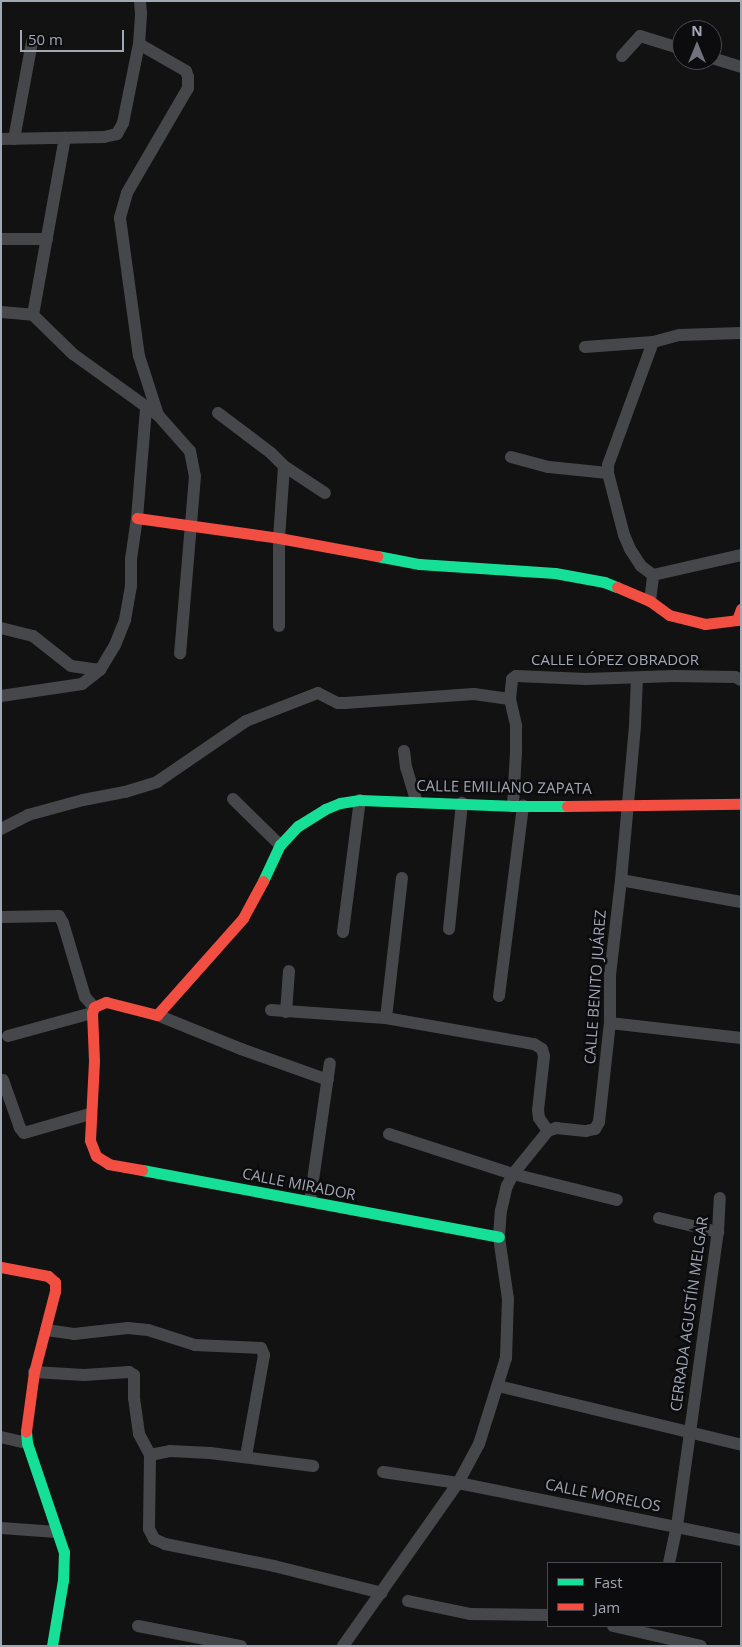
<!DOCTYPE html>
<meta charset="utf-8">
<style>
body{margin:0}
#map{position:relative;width:742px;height:1647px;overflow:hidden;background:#121212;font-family:"Open Sans",sans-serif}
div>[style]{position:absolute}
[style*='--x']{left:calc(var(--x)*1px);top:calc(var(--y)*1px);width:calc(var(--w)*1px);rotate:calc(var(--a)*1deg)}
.street>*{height:12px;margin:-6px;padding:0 6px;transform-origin:6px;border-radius:6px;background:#46474b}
.fast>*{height:11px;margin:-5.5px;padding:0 5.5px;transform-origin:5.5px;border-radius:5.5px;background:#16e098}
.jam>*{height:11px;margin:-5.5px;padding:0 5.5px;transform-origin:5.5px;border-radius:5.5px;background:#f24e42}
span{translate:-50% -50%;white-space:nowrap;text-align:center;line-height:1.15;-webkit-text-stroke:5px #0c0c0e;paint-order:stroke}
.street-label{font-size:15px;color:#a2a7b4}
.frame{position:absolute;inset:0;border:2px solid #a2a7b4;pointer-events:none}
.legend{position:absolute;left:547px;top:1562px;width:175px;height:65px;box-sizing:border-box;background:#0c0c0e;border:1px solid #484a50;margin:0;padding:6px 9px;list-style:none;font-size:15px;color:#a2a7b4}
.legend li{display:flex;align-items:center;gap:10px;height:25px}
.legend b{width:25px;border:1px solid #484a50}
.north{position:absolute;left:672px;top:20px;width:50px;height:50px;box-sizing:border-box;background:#0c0c0e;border:1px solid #484a50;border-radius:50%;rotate:0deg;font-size:14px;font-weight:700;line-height:20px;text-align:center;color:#a2a7b4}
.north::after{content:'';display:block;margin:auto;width:18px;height:22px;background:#70737b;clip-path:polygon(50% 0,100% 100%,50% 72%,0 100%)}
.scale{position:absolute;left:20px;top:30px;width:104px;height:22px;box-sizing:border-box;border:2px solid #a2a7b4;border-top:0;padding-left:6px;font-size:15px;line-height:18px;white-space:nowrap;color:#a2a7b4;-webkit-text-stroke:4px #0c0c0e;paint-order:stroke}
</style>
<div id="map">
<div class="street">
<i style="--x:139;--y:44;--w:54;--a:29.9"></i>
<i style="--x:186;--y:71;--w:6;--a:72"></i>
<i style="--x:188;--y:77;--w:11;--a:90"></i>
<i style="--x:188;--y:88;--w:121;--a:120.2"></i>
<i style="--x:127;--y:193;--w:26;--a:106"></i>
<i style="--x:120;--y:218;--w:139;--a:82.2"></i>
<i style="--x:139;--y:356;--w:62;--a:72.1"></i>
<i style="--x:622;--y:56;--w:27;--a:-48"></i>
<i style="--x:640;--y:36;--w:44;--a:17.2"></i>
<i style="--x:712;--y:58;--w:30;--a:17"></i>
<i style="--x:1;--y:139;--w:103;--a:-1.1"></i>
<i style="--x:104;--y:137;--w:13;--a:-13"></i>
<i style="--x:117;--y:134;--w:13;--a:-61"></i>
<i style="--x:123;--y:123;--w:81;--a:-78.6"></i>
<i style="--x:139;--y:44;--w:31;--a:-86"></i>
<i style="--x:141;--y:13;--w:12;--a:-95"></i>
<i style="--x:14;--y:139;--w:99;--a:-79.5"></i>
<i style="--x:1;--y:239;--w:46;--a:0"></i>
<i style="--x:1;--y:312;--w:32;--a:5"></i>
<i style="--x:33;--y:315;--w:56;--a:44.3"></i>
<i style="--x:73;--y:354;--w:105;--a:35.7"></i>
<i style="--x:158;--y:415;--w:48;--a:48.4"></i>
<i style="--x:190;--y:451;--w:25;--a:79"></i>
<i style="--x:195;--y:476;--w:178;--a:94.8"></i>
<i style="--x:33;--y:315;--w:180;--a:-79.8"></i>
<i style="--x:585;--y:347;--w:68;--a:-4.2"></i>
<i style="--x:653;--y:342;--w:28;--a:-15"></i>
<i style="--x:680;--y:335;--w:61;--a:-1.9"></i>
<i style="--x:218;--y:413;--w:66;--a:37"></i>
<i style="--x:271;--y:453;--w:18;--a:45"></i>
<i style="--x:284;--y:466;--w:49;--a:33.4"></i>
<i style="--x:511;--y:457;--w:39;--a:15"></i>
<i style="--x:549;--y:467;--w:59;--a:5.8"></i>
<i style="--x:653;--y:575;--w:90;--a:-12.8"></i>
<i style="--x:650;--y:601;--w:26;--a:-83"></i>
<i style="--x:653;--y:575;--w:15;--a:-143"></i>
<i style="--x:641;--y:566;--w:20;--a:-123"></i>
<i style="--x:630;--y:549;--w:15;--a:-113"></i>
<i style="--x:624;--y:535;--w:64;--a:-104.5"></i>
<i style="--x:608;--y:473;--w:8;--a:-90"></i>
<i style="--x:608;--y:465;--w:131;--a:-69.9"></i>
<i style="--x:279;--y:626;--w:88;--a:-90"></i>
<i style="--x:279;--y:538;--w:72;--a:-86"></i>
<i style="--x:1;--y:628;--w:33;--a:14"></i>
<i style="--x:33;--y:636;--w:48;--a:38.3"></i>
<i style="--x:71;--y:666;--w:29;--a:8"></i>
<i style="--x:1;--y:696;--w:82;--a:-8.4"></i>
<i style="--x:82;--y:684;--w:23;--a:-38"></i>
<i style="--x:100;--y:670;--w:29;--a:-59"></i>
<i style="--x:115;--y:645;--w:27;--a:-68"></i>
<i style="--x:125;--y:620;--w:35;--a:-80"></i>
<i style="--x:131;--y:586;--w:27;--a:-90"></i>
<i style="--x:131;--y:559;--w:41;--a:-81.7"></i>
<i style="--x:137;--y:518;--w:110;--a:-85.3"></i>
<i style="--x:510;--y:699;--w:28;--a:77"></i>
<i style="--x:516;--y:726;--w:26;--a:90"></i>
<i style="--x:516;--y:752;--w:54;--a:93.2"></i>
<i style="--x:404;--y:751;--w:16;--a:83"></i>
<i style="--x:406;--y:767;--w:34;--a:73"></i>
<i style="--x:233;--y:799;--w:66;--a:44.4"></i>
<i style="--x:1;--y:829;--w:30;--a:-27"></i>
<i style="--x:28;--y:815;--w:57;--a:-15.3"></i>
<i style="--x:83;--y:800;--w:43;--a:-10.8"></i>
<i style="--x:125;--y:792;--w:34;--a:-17"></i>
<i style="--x:157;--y:782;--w:108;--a:-34.4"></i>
<i style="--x:246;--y:721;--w:77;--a:-21.3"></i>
<i style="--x:318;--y:693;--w:22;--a:27"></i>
<i style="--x:338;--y:703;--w:7;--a:0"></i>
<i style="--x:345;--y:703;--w:129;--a:-4"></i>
<i style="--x:474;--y:694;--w:36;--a:8"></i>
<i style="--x:510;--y:699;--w:20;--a:-84"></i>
<i style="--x:512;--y:679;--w:5;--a:-37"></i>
<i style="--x:516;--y:676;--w:70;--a:2.5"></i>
<i style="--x:586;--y:679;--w:88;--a:-2"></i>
<i style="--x:674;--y:676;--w:61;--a:0.9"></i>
<i style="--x:735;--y:677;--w:7;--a:27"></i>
<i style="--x:621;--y:880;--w:122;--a:10.4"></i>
<i style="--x:1;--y:917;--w:58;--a:-1"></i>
<i style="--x:59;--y:916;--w:8;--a:60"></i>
<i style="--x:63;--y:923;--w:77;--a:73.4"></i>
<i style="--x:85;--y:997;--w:13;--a:48"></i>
<i style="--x:449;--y:929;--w:127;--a:-84.1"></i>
<i style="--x:343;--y:932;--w:133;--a:-82.7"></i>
<i style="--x:499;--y:996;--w:192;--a:-82.8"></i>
<i style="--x:271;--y:1010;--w:115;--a:4"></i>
<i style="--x:386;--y:1018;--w:150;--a:10"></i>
<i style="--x:534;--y:1044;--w:9;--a:32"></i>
<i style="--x:542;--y:1049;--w:7;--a:74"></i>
<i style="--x:544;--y:1056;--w:54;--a:96.3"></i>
<i style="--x:538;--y:1110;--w:8;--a:83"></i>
<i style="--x:539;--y:1118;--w:16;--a:55"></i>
<i style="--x:286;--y:1012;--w:41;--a:-85.8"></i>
<i style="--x:157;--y:1015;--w:91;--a:22"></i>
<i style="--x:241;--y:1049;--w:92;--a:19.6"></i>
<i style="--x:386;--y:1018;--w:141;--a:-83.5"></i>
<i style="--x:610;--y:1023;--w:132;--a:6.5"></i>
<i style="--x:8;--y:1036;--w:87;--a:-15.3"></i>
<i style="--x:3;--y:1080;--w:51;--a:70.5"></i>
<i style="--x:20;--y:1128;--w:6;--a:51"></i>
<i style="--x:24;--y:1133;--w:69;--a:-16.1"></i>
<i style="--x:389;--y:1134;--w:130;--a:17.9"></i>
<i style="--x:513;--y:1174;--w:107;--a:14"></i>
<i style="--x:310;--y:1201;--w:139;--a:-81.8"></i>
<i style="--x:659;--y:1218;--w:61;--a:13.3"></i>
<i style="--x:46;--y:1330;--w:28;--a:8"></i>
<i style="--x:74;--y:1334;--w:54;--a:-6.3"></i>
<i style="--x:128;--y:1328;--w:20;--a:6"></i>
<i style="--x:148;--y:1330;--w:49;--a:17.7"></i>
<i style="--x:195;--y:1345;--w:66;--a:2.6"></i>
<i style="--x:261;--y:1348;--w:8;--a:67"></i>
<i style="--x:264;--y:1355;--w:103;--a:100.1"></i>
<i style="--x:34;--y:1372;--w:50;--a:3.4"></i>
<i style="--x:84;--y:1375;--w:45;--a:-3.8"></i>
<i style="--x:129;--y:1372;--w:6;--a:31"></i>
<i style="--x:134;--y:1375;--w:23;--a:90"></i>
<i style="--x:134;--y:1398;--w:36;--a:82"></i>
<i style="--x:139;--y:1434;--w:24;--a:62"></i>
<i style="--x:498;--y:1386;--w:250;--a:13.6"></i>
<i style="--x:1;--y:1437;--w:27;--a:13"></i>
<i style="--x:150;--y:1455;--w:74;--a:90.8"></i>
<i style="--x:149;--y:1529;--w:11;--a:63"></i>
<i style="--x:154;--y:1539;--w:12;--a:24"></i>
<i style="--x:165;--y:1544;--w:111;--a:11.4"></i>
<i style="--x:274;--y:1566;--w:111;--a:14"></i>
<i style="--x:150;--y:1455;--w:20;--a:-11"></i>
<i style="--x:170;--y:1451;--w:40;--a:2.9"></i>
<i style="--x:210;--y:1453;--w:104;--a:7.2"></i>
<i style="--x:383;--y:1472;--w:76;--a:8.3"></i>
<i style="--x:458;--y:1483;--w:289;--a:11.4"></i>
<i style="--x:1;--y:1528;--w:56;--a:4.1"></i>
<i style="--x:669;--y:1563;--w:38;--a:-78"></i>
<i style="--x:677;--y:1526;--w:297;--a:-82.1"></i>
<i style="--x:718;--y:1232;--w:34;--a:-87"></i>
<i style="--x:408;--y:1601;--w:63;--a:11.8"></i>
<i style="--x:470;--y:1614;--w:78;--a:0.7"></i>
<i style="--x:138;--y:1626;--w:105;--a:11"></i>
<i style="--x:613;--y:1626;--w:90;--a:12.8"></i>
<i style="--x:343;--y:1646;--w:199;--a:-54.8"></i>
<i style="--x:458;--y:1483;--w:44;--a:-61.7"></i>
<i style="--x:479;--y:1444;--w:90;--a:-72.6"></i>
<i style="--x:506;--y:1358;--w:59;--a:-88.1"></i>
<i style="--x:508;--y:1299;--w:63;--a:-98.3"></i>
<i style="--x:499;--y:1237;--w:26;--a:-86"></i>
<i style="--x:501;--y:1211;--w:26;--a:-77"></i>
<i style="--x:507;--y:1186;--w:13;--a:-63"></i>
<i style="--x:513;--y:1174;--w:55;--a:-50.9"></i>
<i style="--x:548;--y:1131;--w:9;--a:-21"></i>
<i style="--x:556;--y:1128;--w:30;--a:6"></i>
<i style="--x:586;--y:1131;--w:9;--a:-13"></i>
<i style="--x:595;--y:1129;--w:8;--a:-60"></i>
<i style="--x:599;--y:1122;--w:100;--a:-83.7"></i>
<i style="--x:610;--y:1023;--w:48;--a:-90"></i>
<i style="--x:610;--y:975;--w:96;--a:-83.4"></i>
<i style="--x:621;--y:880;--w:156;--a:-84.8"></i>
<i style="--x:635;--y:725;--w:47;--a:-87.6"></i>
</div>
<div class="fast">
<i style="--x:377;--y:556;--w:43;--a:10.8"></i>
<i style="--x:419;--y:564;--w:136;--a:3.8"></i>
<i style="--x:555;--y:573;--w:50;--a:10.4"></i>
<i style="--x:604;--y:582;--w:14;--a:21"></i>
<i style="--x:263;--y:881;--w:40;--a:-65"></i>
<i style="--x:280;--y:845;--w:26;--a:-47"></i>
<i style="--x:298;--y:826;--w:32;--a:-32"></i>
<i style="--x:325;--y:809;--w:16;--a:-22"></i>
<i style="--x:340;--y:803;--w:20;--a:-9"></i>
<i style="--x:360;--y:800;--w:153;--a:2.2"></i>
<i style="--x:513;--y:806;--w:54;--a:0"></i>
<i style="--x:142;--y:1170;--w:363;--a:10.6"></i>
<i style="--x:26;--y:1431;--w:12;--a:85"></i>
<i style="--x:27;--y:1443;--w:115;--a:71.3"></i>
<i style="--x:64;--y:1552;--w:28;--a:92"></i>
<i style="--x:63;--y:1580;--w:67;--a:99.5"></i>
</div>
<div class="jam">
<i style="--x:137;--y:518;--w:143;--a:8"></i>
<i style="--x:279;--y:538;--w:100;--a:10.4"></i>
<i style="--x:617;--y:587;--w:36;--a:23"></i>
<i style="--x:650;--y:601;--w:24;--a:36"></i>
<i style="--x:669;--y:615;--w:37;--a:14"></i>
<i style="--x:705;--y:624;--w:32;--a:-7"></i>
<i style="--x:737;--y:620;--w:12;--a:-70"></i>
<i style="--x:567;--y:806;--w:174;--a:-0.7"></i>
<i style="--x:142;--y:1170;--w:34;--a:-170"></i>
<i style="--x:109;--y:1164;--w:15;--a:-148"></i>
<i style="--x:96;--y:1156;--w:17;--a:-111"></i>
<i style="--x:90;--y:1140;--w:80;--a:-87.1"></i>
<i style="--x:94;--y:1060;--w:47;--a:-92.4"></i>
<i style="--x:92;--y:1013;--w:6;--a:-72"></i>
<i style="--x:94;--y:1007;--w:13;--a:-23"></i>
<i style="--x:106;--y:1002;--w:53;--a:14.3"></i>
<i style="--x:157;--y:1015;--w:130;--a:-48.4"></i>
<i style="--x:243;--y:918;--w:42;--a:-61.6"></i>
<i style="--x:1;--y:1267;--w:48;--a:10.8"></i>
<i style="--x:48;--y:1276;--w:9;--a:41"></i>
<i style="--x:55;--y:1282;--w:9;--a:90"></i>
<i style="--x:55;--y:1291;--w:84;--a:104.5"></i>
<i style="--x:34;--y:1372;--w:60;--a:97.7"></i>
</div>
<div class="street-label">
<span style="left:615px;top:660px">CALLE LÓPEZ OBRADOR</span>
<span style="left:504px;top:787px;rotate:1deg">CALLE EMILIANO ZAPATA</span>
<span style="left:595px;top:987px;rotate:-86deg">CALLE BENITO JUÁREZ</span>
<span style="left:299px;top:1184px;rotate:11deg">CALLE MIRADOR</span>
<span style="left:689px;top:1314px;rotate:-82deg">CERRADA AGUSTÍN MELGAR</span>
<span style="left:603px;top:1495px;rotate:11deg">CALLE MORELOS</span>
</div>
<div class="frame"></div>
<ul class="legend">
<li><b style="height:6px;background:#16e098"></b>Fast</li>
<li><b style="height:6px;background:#f24e42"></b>Jam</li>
</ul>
<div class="north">N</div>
<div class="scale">50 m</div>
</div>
